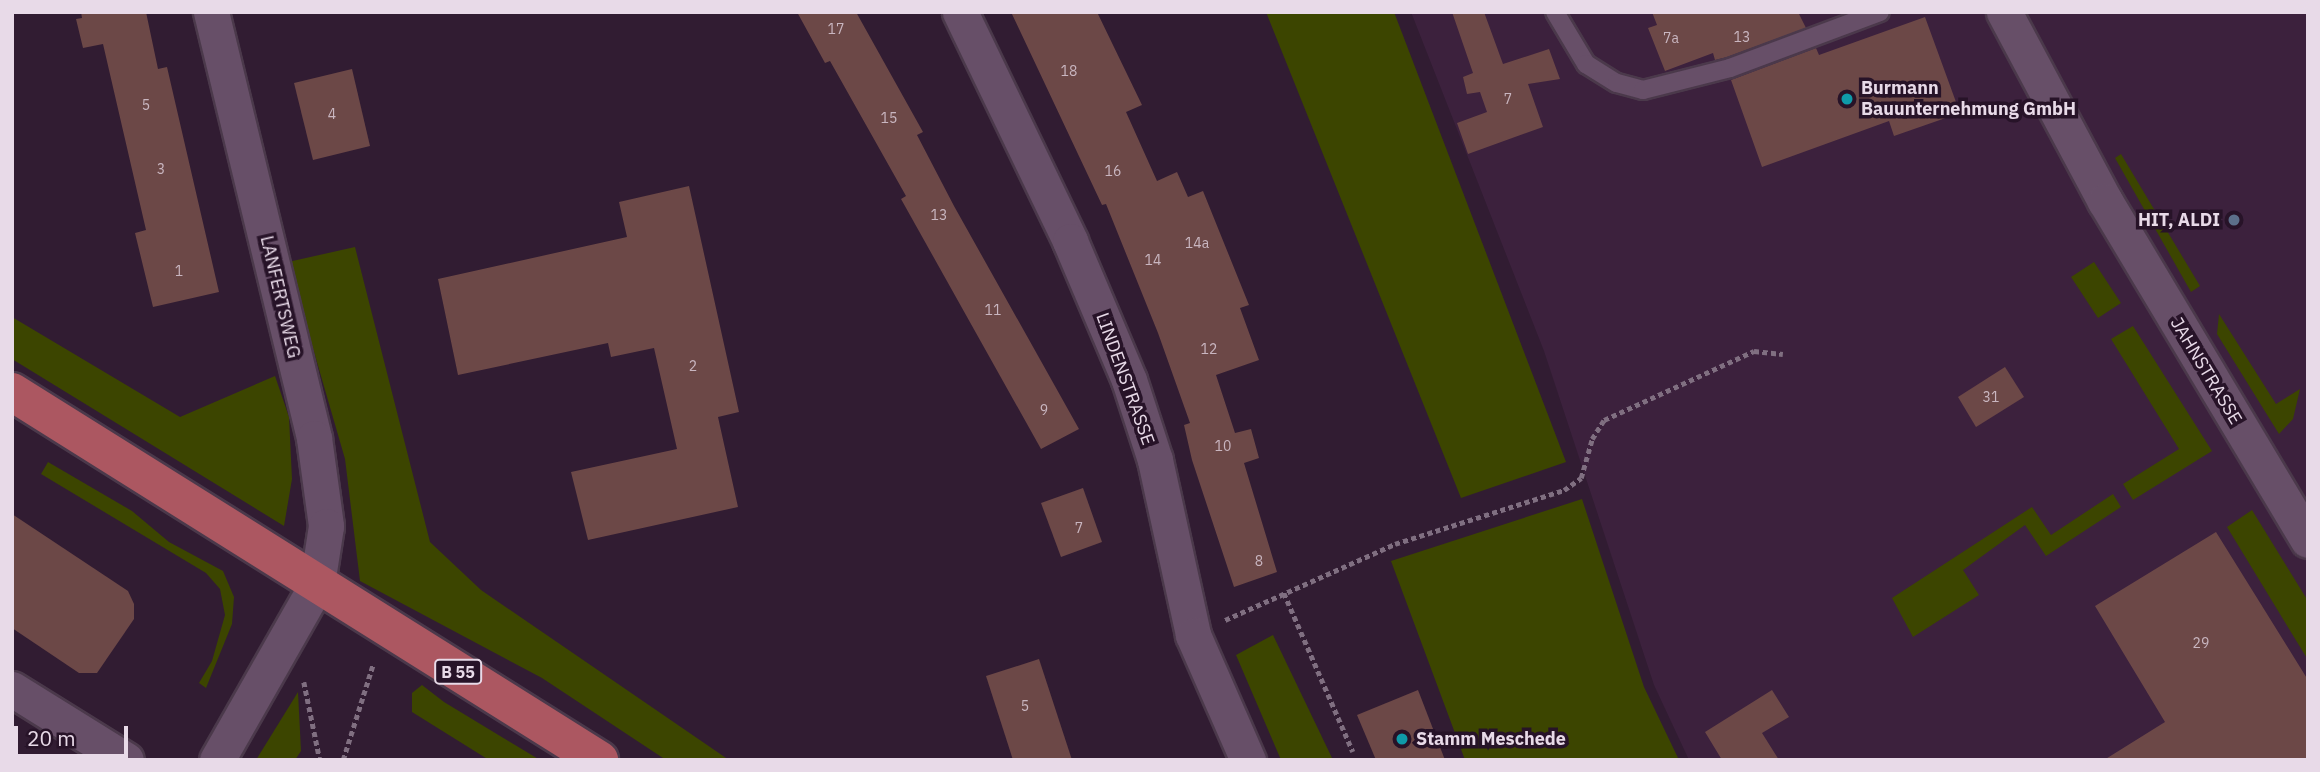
<!DOCTYPE html>
<style>
body{margin:0}
#map{position:relative;width:2320px;height:772px;overflow:hidden;background:#311c32;font-family:"IBM Plex Sans",sans-serif}
div>[style]{position:absolute}
[style*='--x']{left:calc(var(--x)*1px);top:calc(var(--y)*1px);width:calc(var(--w)*1px);rotate:calc(var(--a)*1deg)}
.built>*{inset:0;background:#3c213d}
.green>*{inset:0;background:#3c4500}
.building>*{inset:0;background:#6c4847}
.path>*{height:4.5px;margin-top:-2.25px;transform-origin:0;background:repeating-linear-gradient(90deg,#806f81 0 5px,transparent 0 8.5px)}
.roads{filter:drop-shadow(2px 0 #4b394b) drop-shadow(-2px 0 #4b394b) drop-shadow(0 2px #4b394b) drop-shadow(0 -2px #4b394b)}
.service>*{height:18px;margin:-9px;padding:0 9px;transform-origin:9px;border-radius:9px;background:#674f68}
.minor>*{height:35px;margin:-17.5px;padding:0 17.5px;transform-origin:17.5px;border-radius:17.5px;background:#674f68}
.primary>*{height:38px;margin:-19px;padding:0 19px;transform-origin:19px;border-radius:19px;background:#ac5761}
.dots>*{width:19px;height:19px;translate:-50% -50%;box-sizing:border-box;border:4px solid #271328;border-radius:50%}
span{translate:-50% -50%;white-space:nowrap;text-align:center;line-height:1.15;-webkit-text-stroke:7px #271328;paint-order:stroke}
.number-label{font-size:14px;color:#c9b6c0}
.number-label span{-webkit-text-stroke-width:0}
.shield-label span{padding:2px 5px;background:#271328;border:2px solid;border-radius:5px;-webkit-text-stroke-width:0}
.shield-label{font-size:16px;color:#e8dae8;font-weight:700}
.poi-label{font-size:18px;color:#e8dae8;font-weight:700}
.left{translate:0 -50%;text-align:left}
.right{translate:-100% -50%;text-align:right}
.street-label{font-size:18px;color:#e8dae8}
.frame{position:absolute;inset:0;border:14px solid #e8dae8;pointer-events:none}
.scale{position:absolute;left:14px;top:726px;width:114px;height:32px;box-sizing:border-box;border:4px solid #e8dae8;border-top:0;padding-left:9px;font-size:21px;line-height:24px;white-space:nowrap;color:#e8dae8;-webkit-text-stroke:5px #271328;paint-order:stroke}
</style>
<div id="map">
<div class="built">
<i style="clip-path:polygon(1411px 12px,2308px 12px,2308px 760px,1689px 760px,1654px 685px,1544px 351px)"></i>
</div>
<div class="green">
<i style="clip-path:polygon(1266px 12px,1394px 12px,1566px 462px,1461px 498px)"></i>
<i style="clip-path:polygon(2121px 154px,2200px 286px,2191px 292px,2115px 158px)"></i>
<i style="clip-path:polygon(355px 247px,430px 542px,481px 590px,729px 760px,666px 760px,542px 678px,360px 581px,345px 459px,288px 262px)"></i>
<i style="clip-path:polygon(2094px 262px,2121px 303px,2098px 318px,2071px 277px)"></i>
<i style="clip-path:polygon(2219px 314px,2276px 404px,2300px 389px,2293px 419px,2279px 434px,2217px 334px)"></i>
<i style="clip-path:polygon(12px 317px,180px 417px,275px 376px,289px 417px,292px 479px,284px 526px,12px 359px)"></i>
<i style="clip-path:polygon(2133px 326px,2212px 451px,2133px 500px,2123px 484px,2179px 449px,2111px 339px)"></i>
<i style="clip-path:polygon(48px 462px,132px 511px,169px 542px,223px 571px,234px 597px,232px 624px,206px 688px,199px 683px,212px 661px,225px 615px,220px 589px,206px 573px,41px 474px)"></i>
<i style="clip-path:polygon(2113px 494px,2121px 507px,2046px 556px,2025px 525px,1963px 570px,1979px 595px,1913px 637px,1892px 598px,2032px 507px,2051px 535px)"></i>
<i style="clip-path:polygon(1582px 499px,1644px 687px,1679px 760px,1465px 760px,1391px 561px)"></i>
<i style="clip-path:polygon(2252px 510px,2308px 601px,2308px 660px,2227px 527px)"></i>
<i style="clip-path:polygon(1273px 635px,1333px 760px,1281px 760px,1236px 655px)"></i>
<i style="clip-path:polygon(422px 685px,444px 702px,540px 760px,489px 760px,412px 712px,412px 693px)"></i>
<i style="clip-path:polygon(298px 692px,301px 751px,295px 760px,256px 760px)"></i>
</div>
<div class="building">
<i style="clip-path:polygon(81px 12px,146px 12px,158px 69px,167px 67px,219px 292px,153px 307px,135px 233px,146px 230px,103px 44px,83px 48px,76px 19px,82px 18px)"></i>
<i style="clip-path:polygon(797px 12px,856px 12px,923px 132px,917px 135px,954px 206px,1079px 429px,1041px 449px,901px 199px,906px 196px,830px 61px,825px 63px)"></i>
<i style="clip-path:polygon(1011px 12px,1097px 12px,1142px 105px,1126px 112px,1157px 181px,1177px 172px,1188px 197px,1203px 191px,1249px 305px,1240px 308px,1259px 360px,1216px 375px,1235px 433px,1251px 429px,1259px 458px,1244px 463px,1277px 572px,1234px 587px,1192px 460px,1184px 425px,1190px 423px,1158px 333px,1106px 204px,1102px 205px)"></i>
<i style="clip-path:polygon(1452px 12px,1484px 12px,1503px 64px,1549px 49px,1560px 79px,1528px 84px,1543px 127px,1468px 154px,1457px 123px,1487px 112px,1480px 92px,1467px 94px,1463px 77px,1473px 73px)"></i>
<i style="clip-path:polygon(1652px 12px,1798px 12px,1806px 28px,1727px 57px,1715px 60px,1713px 53px,1665px 71px,1648px 28px,1657px 25px)"></i>
<i style="clip-path:polygon(1925px 17px,1960px 113px,1894px 136px,1889px 121px,1762px 167px,1731px 80px,1816px 48px,1819px 55px)"></i>
<i style="clip-path:polygon(352px 69px,370px 146px,313px 160px,294px 83px)"></i>
<i style="clip-path:polygon(689px 186px,739px 412px,718px 417px,738px 507px,588px 540px,571px 472px,677px 449px,654px 348px,611px 357px,608px 343px,458px 375px,438px 279px,627px 237px,619px 202px)"></i>
<i style="clip-path:polygon(2005px 367px,2024px 397px,1976px 427px,1958px 397px)"></i>
<i style="clip-path:polygon(1083px 488px,1102px 542px,1061px 557px,1041px 503px)"></i>
<i style="clip-path:polygon(12px 514px,128px 591px,134px 604px,134px 619px,97px 673px,79px 673px,12px 628px)"></i>
<i style="clip-path:polygon(2216px 532px,2308px 680px,2308px 760px,2104px 760px,2165px 722px,2095px 606px)"></i>
<i style="clip-path:polygon(1039px 659px,1072px 760px,1013px 760px,986px 676px)"></i>
<i style="clip-path:polygon(1418px 690px,1445px 760px,1376px 760px,1357px 715px)"></i>
<i style="clip-path:polygon(1772px 690px,1789px 717px,1762px 733px,1779px 760px,1722px 760px,1705px 732px)"></i>
</div>
<div class="path">
<i style="--x:1284;--y:593;--w:173;--a:66.5"></i>
<i style="--x:1225;--y:620;--w:186;--a:-24.1"></i>
<i style="--x:1395;--y:544;--w:177;--a:-17.7"></i>
<i style="--x:1564;--y:490;--w:21;--a:-35"></i>
<i style="--x:1581;--y:478;--w:41;--a:-74.2"></i>
<i style="--x:1592;--y:439;--w:22;--a:-58"></i>
<i style="--x:1604;--y:420;--w:165;--a:-24.7"></i>
<i style="--x:1754;--y:351;--w:29;--a:6"></i>
<i style="--x:304;--y:682;--w:80;--a:78.4"></i>
<i style="--x:343;--y:760;--w:101;--a:-72.6"></i>
</div>
<div class="roads">
<div class="service">
<i style="--x:1555;--y:12;--w:61;--a:59.2"></i>
<i style="--x:1586;--y:64;--w:36;--a:32"></i>
<i style="--x:1617;--y:83;--w:27;--a:15"></i>
<i style="--x:1643;--y:90;--w:90;--a:-14.2"></i>
<i style="--x:1730;--y:68;--w:160;--a:-20.5"></i>
</div>
<div class="minor">
<i style="--x:211;--y:12;--w:438;--a:76.4"></i>
<i style="--x:314;--y:438;--w:89;--a:82.2"></i>
<i style="--x:326;--y:526;--w:59;--a:98.8"></i>
<i style="--x:317;--y:584;--w:202;--a:119.6"></i>
<i style="--x:960;--y:12;--w:254;--a:64.3"></i>
<i style="--x:1070;--y:241;--w:151;--a:67"></i>
<i style="--x:1129;--y:380;--w:84;--a:72"></i>
<i style="--x:1155;--y:460;--w:179;--a:77.7"></i>
<i style="--x:1193;--y:635;--w:137;--a:66.3"></i>
<i style="--x:2004;--y:12;--w:214;--a:61.9"></i>
<i style="--x:2105;--y:201;--w:395;--a:59.1"></i>
<i style="--x:12;--y:689;--w:134;--a:31.9"></i>
</div>
<div class="primary">
<i style="--x:12;--y:392;--w:693;--a:32.08"></i>
</div>
</div>
<div class="dots">
<i style="left:1847px;top:99px;background:#0f9aa8"></i>
<i style="left:2234px;top:220px;background:#5c6f8a"></i>
<i style="left:1402px;top:739px;background:#0f9aa8"></i>
</div>
<div class="number-label">
<span style="left:836px;top:29px">17</span>
<span style="left:1742px;top:37px">13</span>
<span style="left:1671px;top:38px">7a</span>
<span style="left:1069px;top:71px">18</span>
<span style="left:1508px;top:99px">7</span>
<span style="left:146px;top:105px">5</span>
<span style="left:332px;top:114px">4</span>
<span style="left:889px;top:118px">15</span>
<span style="left:161px;top:169px">3</span>
<span style="left:1113px;top:171px">16</span>
<span style="left:939px;top:215px">13</span>
<span style="left:1197px;top:243px">14a</span>
<span style="left:1153px;top:260px">14</span>
<span style="left:179px;top:271px">1</span>
<span style="left:993px;top:310px">11</span>
<span style="left:1209px;top:349px">12</span>
<span style="left:693px;top:366px">2</span>
<span style="left:1991px;top:397px">31</span>
<span style="left:1044px;top:410px">9</span>
<span style="left:1223px;top:446px">10</span>
<span style="left:1079px;top:528px">7</span>
<span style="left:1259px;top:561px">8</span>
<span style="left:2201px;top:643px">29</span>
<span style="left:1025px;top:706px">5</span>
</div>
<div class="shield-label">
<span style="left:458px;top:672px">B 55</span>
</div>
<div class="poi-label">
<span class="left" style="left:1861px;top:99px">Burmann<br>Bauunternehmung GmbH</span>
<span class="right" style="left:2220px;top:220px">HIT, ALDI</span>
<span class="left" style="left:1416px;top:739px">Stamm Meschede</span>
</div>
<div class="street-label">
<span style="left:280px;top:297px;rotate:77deg">LANFERTSWEG</span>
<span style="left:2206px;top:371px;rotate:59deg">JAHNSTRASSE</span>
<span style="left:1125px;top:379px;rotate:70deg">LINDENSTRASSE</span>
</div>
<div class="frame"></div>
<div class="scale">20 m</div>
</div>
